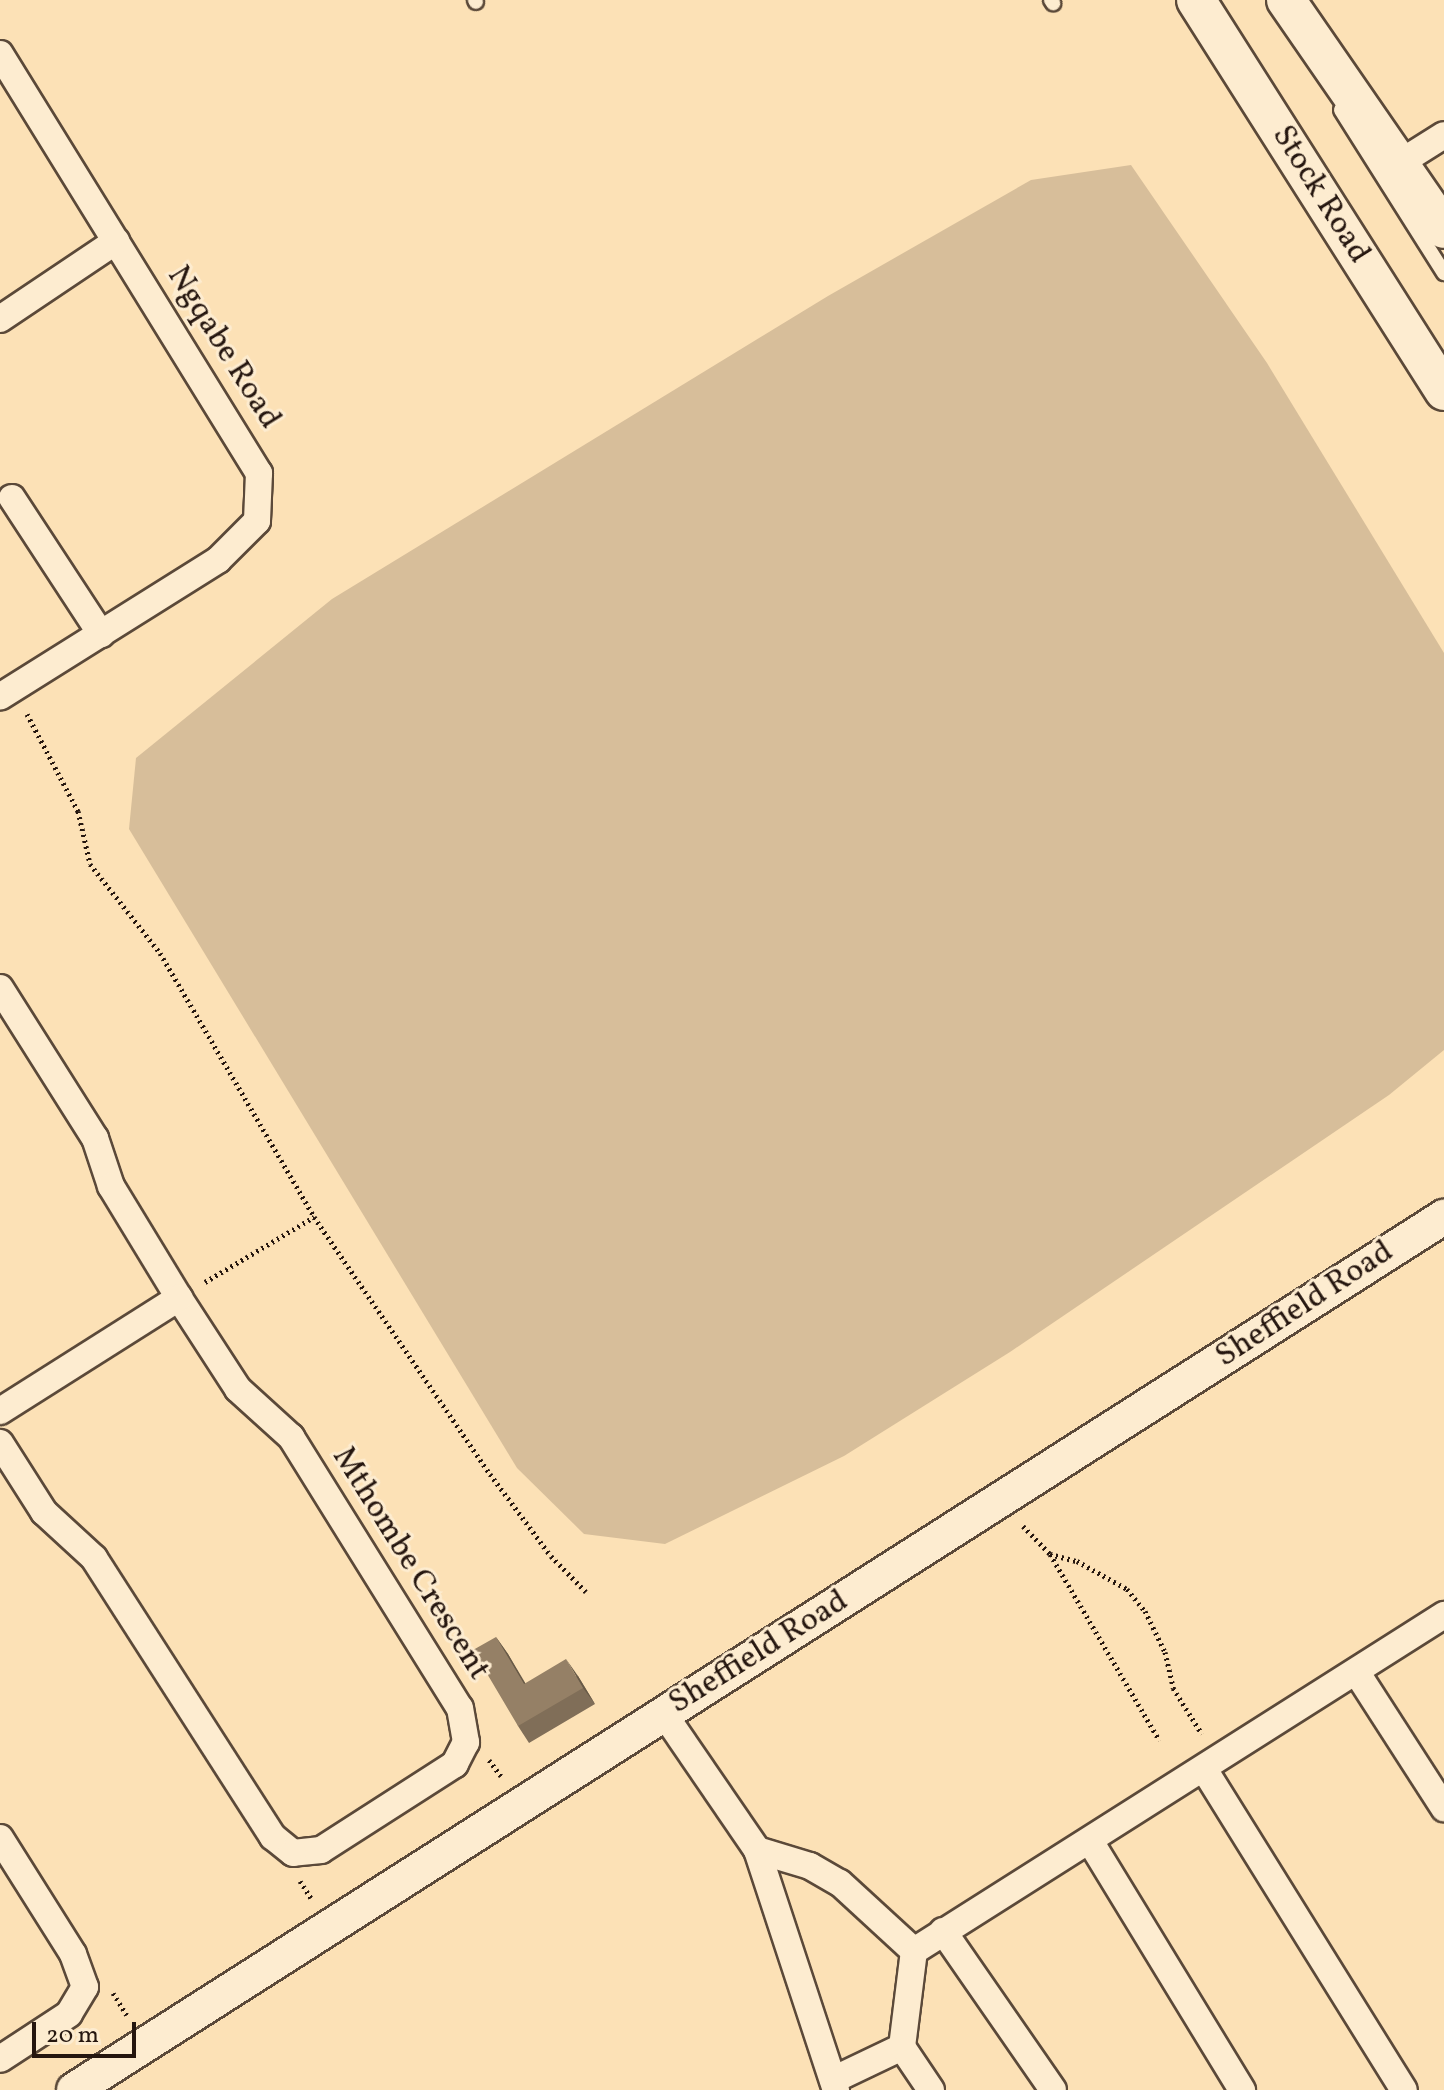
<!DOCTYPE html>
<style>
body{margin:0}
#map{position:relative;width:1444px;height:2090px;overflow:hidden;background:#fce1b6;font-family:Vollkorn,serif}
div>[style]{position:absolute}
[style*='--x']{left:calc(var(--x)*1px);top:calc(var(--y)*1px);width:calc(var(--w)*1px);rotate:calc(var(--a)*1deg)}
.green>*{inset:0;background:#d7be9a}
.path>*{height:5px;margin-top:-2.5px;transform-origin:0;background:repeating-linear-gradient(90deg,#25160f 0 2px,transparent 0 6px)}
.roads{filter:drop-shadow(2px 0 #5b4939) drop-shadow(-2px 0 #5b4939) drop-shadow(0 2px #5b4939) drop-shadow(0 -2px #5b4939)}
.service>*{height:14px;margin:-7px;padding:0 7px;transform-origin:7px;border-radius:7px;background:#fdecd0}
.minor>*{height:26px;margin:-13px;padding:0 13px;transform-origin:13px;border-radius:13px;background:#fdecd0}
.tertiary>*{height:34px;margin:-17px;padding:0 17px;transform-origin:17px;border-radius:17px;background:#fdecd0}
.secondary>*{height:38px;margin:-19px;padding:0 19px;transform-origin:19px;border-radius:19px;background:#fdecd0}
.wall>*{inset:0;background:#806e58}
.shaded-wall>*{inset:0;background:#685a47}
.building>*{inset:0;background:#958066}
span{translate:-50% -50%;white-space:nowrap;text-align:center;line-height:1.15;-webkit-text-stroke:6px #fdecd0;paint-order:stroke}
.street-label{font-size:32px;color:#25160f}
.scale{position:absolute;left:32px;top:2022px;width:104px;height:36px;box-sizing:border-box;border:4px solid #25160f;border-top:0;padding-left:10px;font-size:24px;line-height:28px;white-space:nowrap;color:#25160f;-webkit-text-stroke:6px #fdecd0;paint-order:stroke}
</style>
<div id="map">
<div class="green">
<i style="clip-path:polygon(1131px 165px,1267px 363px,1444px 653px,1444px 1050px,1389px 1095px,1010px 1352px,844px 1456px,665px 1544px,584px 1534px,517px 1468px,129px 829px,136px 758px,332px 599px,828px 296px,1031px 180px)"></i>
</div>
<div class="path">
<i style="--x:27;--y:714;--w:110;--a:62.3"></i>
<i style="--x:78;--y:811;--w:54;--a:77.2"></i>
<i style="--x:90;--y:864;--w:113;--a:51.8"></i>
<i style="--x:160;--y:953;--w:306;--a:59.7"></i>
<i style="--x:314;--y:1217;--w:311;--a:55.6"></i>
<i style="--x:490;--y:1474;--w:102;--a:53.4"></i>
<i style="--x:551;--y:1556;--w:50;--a:45.8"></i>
<i style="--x:205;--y:1282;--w:127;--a:-30.8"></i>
<i style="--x:1023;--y:1526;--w:39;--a:46"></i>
<i style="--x:1050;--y:1554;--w:216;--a:59.6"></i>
<i style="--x:1050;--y:1554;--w:28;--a:15"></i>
<i style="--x:1077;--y:1561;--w:57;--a:29.2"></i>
<i style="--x:1127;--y:1589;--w:28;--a:51"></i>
<i style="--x:1145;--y:1611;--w:46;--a:64"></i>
<i style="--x:1165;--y:1652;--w:37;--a:77"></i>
<i style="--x:1173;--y:1688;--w:54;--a:57.8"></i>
<i style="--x:489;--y:1760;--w:20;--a:53"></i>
<i style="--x:300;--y:1881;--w:20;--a:57"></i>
<i style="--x:113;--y:1993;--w:26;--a:58"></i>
</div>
<div class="roads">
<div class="service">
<i style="--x:475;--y:0;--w:2;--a:63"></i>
<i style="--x:1051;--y:0;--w:4;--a:56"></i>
<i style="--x:1341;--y:110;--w:193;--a:57.7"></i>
</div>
<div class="minor">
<i style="--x:0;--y:54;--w:493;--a:58.3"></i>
<i style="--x:259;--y:473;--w:48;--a:92.4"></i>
<i style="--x:257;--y:521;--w:55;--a:135"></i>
<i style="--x:218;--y:560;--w:257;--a:147.9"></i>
<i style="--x:1398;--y:164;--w:54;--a:-32.2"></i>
<i style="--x:0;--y:319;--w:140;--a:-33.9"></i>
<i style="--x:12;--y:498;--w:163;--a:56.8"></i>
<i style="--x:0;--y:988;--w:178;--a:57.7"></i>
<i style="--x:95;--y:1138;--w:51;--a:71.6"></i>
<i style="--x:111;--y:1186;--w:131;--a:58.7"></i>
<i style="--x:179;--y:1298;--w:108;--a:57"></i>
<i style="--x:238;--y:1389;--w:72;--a:42.2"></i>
<i style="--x:291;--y:1437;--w:319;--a:58.1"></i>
<i style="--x:460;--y:1708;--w:35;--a:80"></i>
<i style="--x:466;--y:1742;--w:25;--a:117"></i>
<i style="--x:455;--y:1764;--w:159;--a:147.3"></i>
<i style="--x:321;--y:1850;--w:28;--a:174"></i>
<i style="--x:293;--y:1853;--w:26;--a:-141"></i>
<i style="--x:273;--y:1837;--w:331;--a:-122.7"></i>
<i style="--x:94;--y:1558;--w:68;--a:-137.4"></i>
<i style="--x:44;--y:1512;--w:82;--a:-122.5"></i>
<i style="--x:0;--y:1411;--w:212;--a:-32.3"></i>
<i style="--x:1357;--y:1673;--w:161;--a:57.2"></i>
<i style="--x:664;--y:1714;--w:165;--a:55.6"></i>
<i style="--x:757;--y:1850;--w:253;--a:71.8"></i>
<i style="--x:1204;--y:1769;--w:378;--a:58.1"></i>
<i style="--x:0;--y:1838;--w:137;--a:57.8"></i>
<i style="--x:73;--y:1954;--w:35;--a:70"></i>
<i style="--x:85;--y:1987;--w:31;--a:121"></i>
<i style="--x:69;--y:2014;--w:82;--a:146.9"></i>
<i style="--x:1090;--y:1841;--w:292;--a:58.6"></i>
<i style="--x:757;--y:1850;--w:55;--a:16.8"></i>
<i style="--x:810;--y:1866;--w:34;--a:30"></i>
<i style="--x:840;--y:1883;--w:100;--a:42.6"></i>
<i style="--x:943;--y:1931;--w:193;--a:55.3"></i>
<i style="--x:833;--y:2080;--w:76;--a:-25.6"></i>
<i style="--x:931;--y:2090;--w:52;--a:-124"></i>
<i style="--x:902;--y:2047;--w:97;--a:-82.9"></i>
<i style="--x:914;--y:1951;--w:628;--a:-32.37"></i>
</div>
<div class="tertiary">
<i style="--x:74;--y:2090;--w:1625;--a:-32.51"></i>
</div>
<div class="secondary">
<i style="--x:1196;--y:0;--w:463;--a:57.6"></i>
<i style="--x:1286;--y:0;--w:278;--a:55.4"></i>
</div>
</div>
<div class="wall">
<i style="clip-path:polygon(496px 1637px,508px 1654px,525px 1684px,578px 1676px,595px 1704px,529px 1743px,518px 1726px)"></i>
</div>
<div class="shaded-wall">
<i style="clip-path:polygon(496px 1637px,508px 1654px,536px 1701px,524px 1684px)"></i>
<i style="clip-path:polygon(566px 1659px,578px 1676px,595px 1704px,583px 1688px)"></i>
</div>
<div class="building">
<i style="clip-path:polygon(496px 1637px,524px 1684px,566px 1659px,583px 1688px,518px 1726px,473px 1650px)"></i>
</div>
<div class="street-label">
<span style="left:1320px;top:195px;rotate:58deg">Stock Road</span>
<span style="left:223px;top:348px;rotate:58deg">Ngqabe Road</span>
<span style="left:1305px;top:1305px;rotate:-33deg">Sheffield Road</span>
<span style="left:410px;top:1564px;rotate:58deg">Mthombe Crescent</span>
<span style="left:759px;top:1653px;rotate:-32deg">Sheffield Road</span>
</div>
<div class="scale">20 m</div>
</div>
